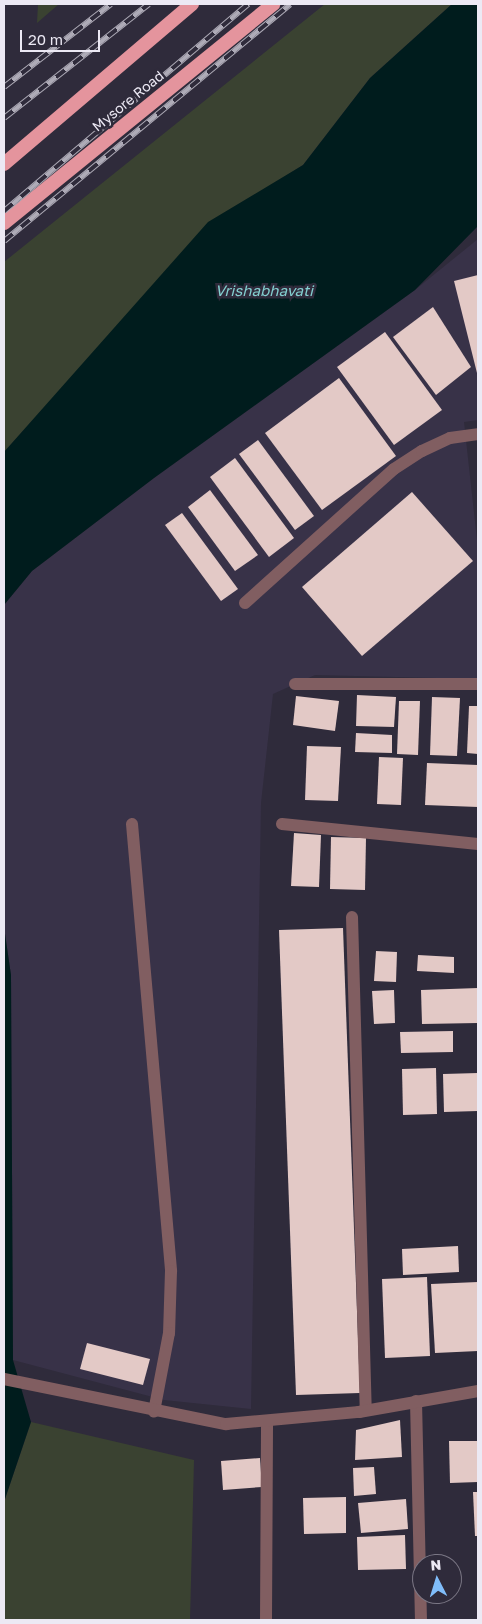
<!DOCTYPE html>
<style>
body{margin:0}
#map{position:relative;width:482px;height:1624px;overflow:hidden;background:#2f2b3b;font-family:"Golos Text",sans-serif}
div>[style]{position:absolute}
[style*='--x']{left:calc(var(--x)*1px);top:calc(var(--y)*1px);width:calc(var(--w)*1px);rotate:calc(var(--a)*1deg)}
.built>*{inset:0;background:#383248}
.green>*{inset:0;background:#3a4231}
.water>*{inset:0;background:#001c1d}
.building>*{inset:0;background:#e3c9c6}
.service>*{height:12px;margin:-6px;padding:0 6px;transform-origin:6px;border-radius:6px;background:#815e61}
.minor>*{height:12px;margin:-6px;padding:0 6px;transform-origin:6px;border-radius:6px;background:#815e61}
.tertiary>*{height:12px;margin:-6px;padding:0 6px;transform-origin:6px;border-radius:6px;background:#815e61}
.trunk>*{height:14px;margin:-7px;padding:0 7px;transform-origin:7px;border-radius:7px;background:#e4949d}
.rail>*{height:5.5px;margin-top:-2.75px;transform-origin:0;background:repeating-linear-gradient(90deg,#2f2b3b 0 11px,#aeabb7 0 22px);box-sizing:border-box;border-block:1px solid #aeabb7}
span{translate:-50% -50%;white-space:nowrap;text-align:center;line-height:1.15;-webkit-text-stroke:5px #2f2b3b;paint-order:stroke}
.street-label{font-size:14px;color:#ece9f4}
.water-label{font-size:15px;color:#84cfd0;font-style:italic}
.frame{position:absolute;inset:0;border:5px solid #ece9f4;pointer-events:none}
.north{position:absolute;left:412px;top:1554px;width:50px;height:50px;box-sizing:border-box;background:#2f2b3b;border:1px solid #7b7785;border-radius:50%;rotate:355deg;font-size:14px;font-weight:700;line-height:20px;text-align:center;color:#ece9f4}
.north::after{content:'';display:block;margin:auto;width:18px;height:22px;background:#80bdfa;clip-path:polygon(50% 0,100% 100%,50% 72%,0 100%)}
.scale{position:absolute;left:20px;top:30px;width:80px;height:22px;box-sizing:border-box;border:2px solid #ece9f4;border-top:0;padding-left:6px;font-size:15px;line-height:18px;white-space:nowrap;color:#ece9f4;-webkit-text-stroke:4px #2f2b3b;paint-order:stroke}
</style>
<div id="map">
<div class="built">
<i style="clip-path:polygon(478px 239px,478px 420px,464px 422px,478px 549px,478px 679px,315px 675px,273px 694px,261px 803px,251px 1409px,164px 1400px,13px 1360px,11px 975px,4px 927px,4px 605px,32px 571px,154px 478px,415px 290px)"></i>
</div>
<div class="green">
<i style="clip-path:polygon(38px 4px,59px 4px,37px 23px)"></i>
<i style="clip-path:polygon(325px 4px,452px 4px,370px 78px,303px 165px,263px 191px,97px 350px,4px 452px,4px 262px)"></i>
<i style="clip-path:polygon(31px 1422px,194px 1460px,190px 1620px,4px 1620px,4px 1502px)"></i>
</div>
<div class="water">
<i style="clip-path:polygon(452px 4px,478px 4px,478px 226px,415px 290px,154px 478px,32px 571px,4px 605px,4px 452px,208px 222px,303px 165px,370px 78px)"></i>
<i style="clip-path:polygon(4px 927px,11px 975px,13px 1360px,31px 1422px,4px 1502px)"></i>
</div>
<div class="building">
<i style="clip-path:polygon(478px 275px,478px 377px,454px 281px)"></i>
<i style="clip-path:polygon(433px 307px,471px 367px,436px 395px,393px 337px)"></i>
<i style="clip-path:polygon(385px 332px,442px 410px,394px 445px,337px 367px)"></i>
<i style="clip-path:polygon(339px 378px,396px 456px,322px 510px,265px 433px)"></i>
<i style="clip-path:polygon(258px 440px,314px 516px,295px 530px,239px 454px)"></i>
<i style="clip-path:polygon(235px 458px,294px 538px,269px 557px,210px 477px)"></i>
<i style="clip-path:polygon(210px 490px,258px 555px,235px 571px,188px 507px)"></i>
<i style="clip-path:polygon(412px 492px,473px 561px,362px 656px,302px 587px)"></i>
<i style="clip-path:polygon(182px 513px,238px 589px,221px 601px,165px 525px)"></i>
<i style="clip-path:polygon(357px 695px,396px 697px,394px 727px,356px 726px)"></i>
<i style="clip-path:polygon(296px 696px,339px 701px,335px 731px,293px 725px)"></i>
<i style="clip-path:polygon(432px 697px,460px 698px,457px 756px,430px 755px)"></i>
<i style="clip-path:polygon(399px 701px,420px 701px,418px 755px,397px 754px)"></i>
<i style="clip-path:polygon(469px 706px,478px 706px,478px 754px,467px 753px)"></i>
<i style="clip-path:polygon(356px 733px,392px 735px,392px 753px,355px 752px)"></i>
<i style="clip-path:polygon(307px 746px,341px 747px,338px 801px,305px 800px)"></i>
<i style="clip-path:polygon(379px 757px,403px 758px,401px 805px,377px 804px)"></i>
<i style="clip-path:polygon(427px 763px,478px 765px,478px 807px,425px 805px)"></i>
<i style="clip-path:polygon(294px 833px,321px 835px,319px 887px,291px 886px)"></i>
<i style="clip-path:polygon(331px 837px,366px 838px,365px 890px,330px 889px)"></i>
<i style="clip-path:polygon(343px 928px,360px 1393px,296px 1395px,279px 930px)"></i>
<i style="clip-path:polygon(376px 951px,397px 952px,396px 982px,374px 981px)"></i>
<i style="clip-path:polygon(418px 955px,454px 957px,454px 973px,417px 971px)"></i>
<i style="clip-path:polygon(478px 988px,478px 1023px,422px 1024px,421px 990px)"></i>
<i style="clip-path:polygon(394px 990px,395px 1023px,374px 1024px,372px 991px)"></i>
<i style="clip-path:polygon(453px 1031px,453px 1052px,401px 1053px,400px 1032px)"></i>
<i style="clip-path:polygon(436px 1068px,437px 1114px,403px 1115px,402px 1069px)"></i>
<i style="clip-path:polygon(478px 1073px,478px 1111px,444px 1112px,443px 1074px)"></i>
<i style="clip-path:polygon(458px 1246px,459px 1272px,403px 1275px,402px 1249px)"></i>
<i style="clip-path:polygon(427px 1277px,430px 1356px,385px 1358px,382px 1279px)"></i>
<i style="clip-path:polygon(478px 1282px,478px 1351px,435px 1353px,431px 1284px)"></i>
<i style="clip-path:polygon(87px 1343px,150px 1359px,143px 1385px,80px 1369px)"></i>
<i style="clip-path:polygon(400px 1420px,402px 1457px,355px 1460px,356px 1430px)"></i>
<i style="clip-path:polygon(449px 1441px,478px 1441px,478px 1482px,450px 1483px)"></i>
<i style="clip-path:polygon(260px 1458px,262px 1487px,223px 1490px,221px 1461px)"></i>
<i style="clip-path:polygon(374px 1467px,376px 1494px,354px 1496px,353px 1468px)"></i>
<i style="clip-path:polygon(473px 1492px,478px 1492px,478px 1536px,475px 1536px)"></i>
<i style="clip-path:polygon(346px 1497px,346px 1533px,304px 1534px,303px 1498px)"></i>
<i style="clip-path:polygon(406px 1499px,408px 1529px,361px 1533px,358px 1503px)"></i>
<i style="clip-path:polygon(405px 1535px,406px 1569px,358px 1570px,357px 1537px)"></i>
</div>
<div class="service">
<i style="--x:132;--y:824;--w:449;--a:85"></i>
<i style="--x:171;--y:1271;--w:62;--a:91.8"></i>
<i style="--x:169;--y:1333;--w:80;--a:100.8"></i>
</div>
<div class="minor">
<i style="--x:245;--y:603;--w:200;--a:-42"></i>
<i style="--x:394;--y:469;--w:33;--a:-33"></i>
<i style="--x:422;--y:451;--w:31;--a:-25"></i>
<i style="--x:450;--y:438;--w:28;--a:-8"></i>
<i style="--x:295;--y:684;--w:183;--a:0"></i>
<i style="--x:282;--y:824;--w:197;--a:5.8"></i>
<i style="--x:352;--y:917;--w:493;--a:88.4"></i>
<i style="--x:416;--y:1401;--w:219;--a:88.7"></i>
<i style="--x:266;--y:1620;--w:197;--a:-89.7"></i>
</div>
<div class="tertiary">
<i style="--x:4;--y:1379;--w:227;--a:11.5"></i>
<i style="--x:226;--y:1424;--w:134;--a:-5.2"></i>
<i style="--x:359;--y:1412;--w:121;--a:-10"></i>
</div>
<div class="trunk">
<i style="--x:4;--y:164;--w:247;--a:-40.4"></i>
<i style="--x:4;--y:223;--w:347;--a:-39.1"></i>
</div>
<div class="rail">
<i style="--x:4;--y:87;--w:135;--a:-37.8"></i>
<i style="--x:4;--y:118;--w:184;--a:-38.2"></i>
<i style="--x:4;--y:211;--w:320;--a:-40.3"></i>
<i style="--x:4;--y:241;--w:371;--a:-39.6"></i>
</div>
<div class="street-label">
<span style="left:128px;top:101px;rotate:-39deg">Mysore Road</span>
</div>
<div class="water-label">
<span style="left:264px;top:291px">Vrishabhavati</span>
</div>
<div class="frame"></div>
<div class="north">N</div>
<div class="scale">20 m</div>
</div>
